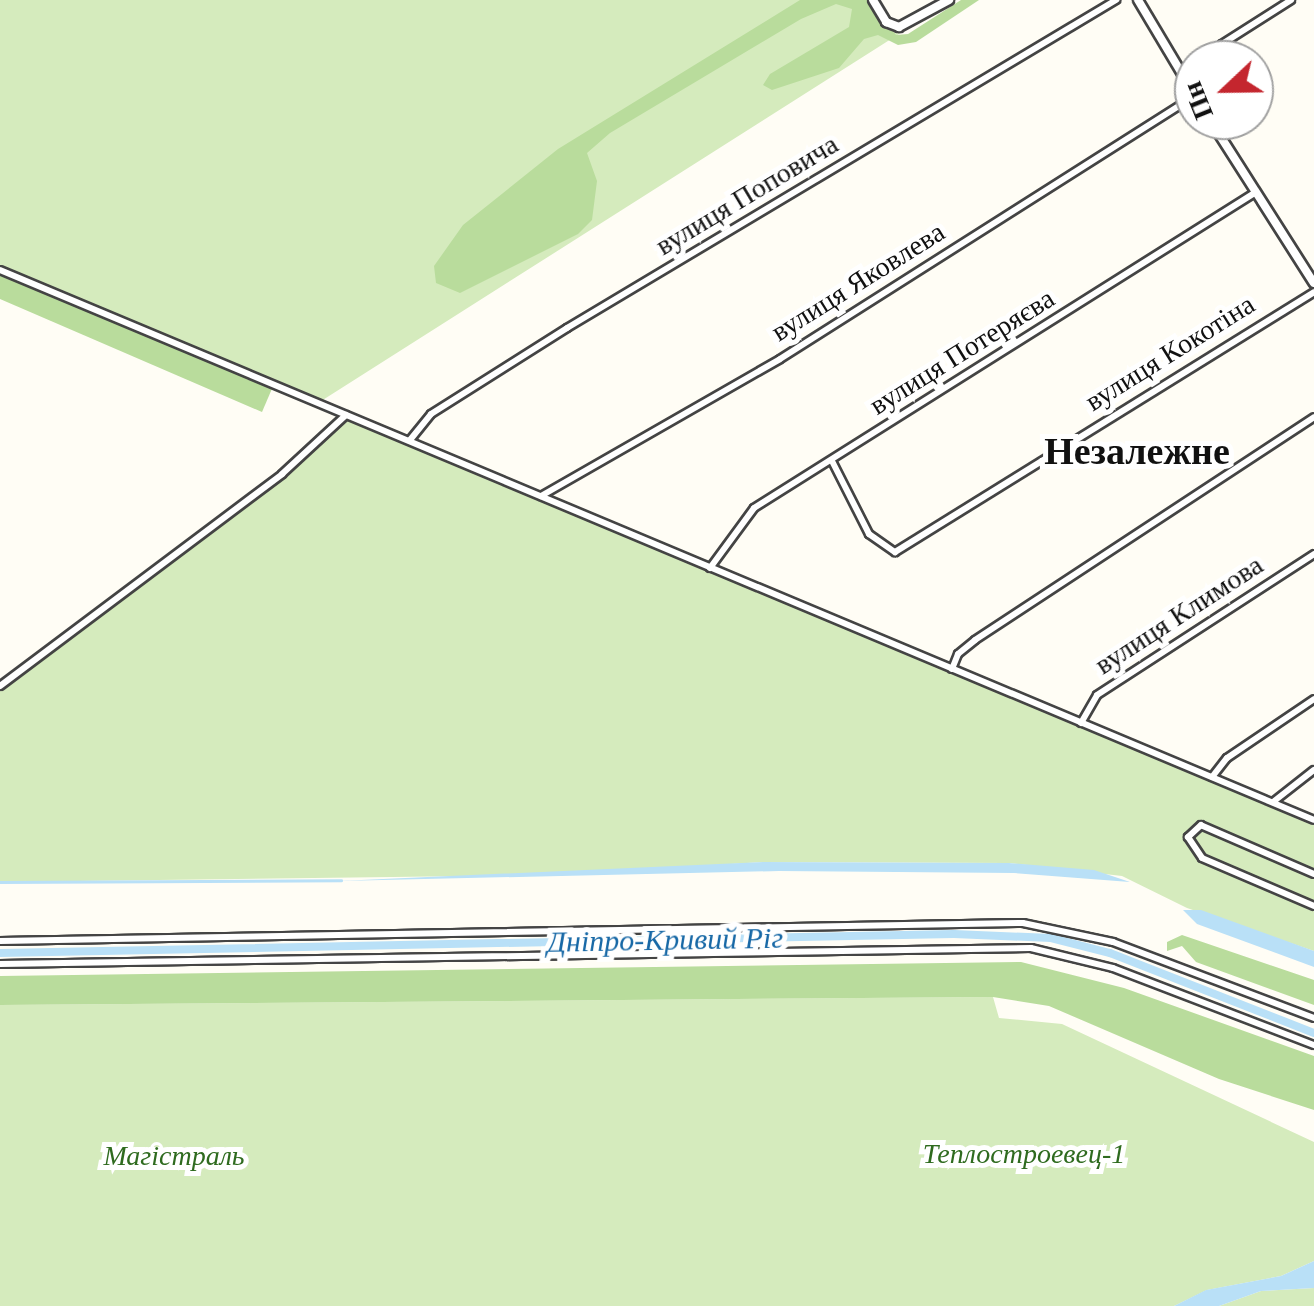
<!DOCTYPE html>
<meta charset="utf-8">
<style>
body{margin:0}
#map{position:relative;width:1314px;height:1306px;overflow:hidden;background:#fffdf5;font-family:Georgia,serif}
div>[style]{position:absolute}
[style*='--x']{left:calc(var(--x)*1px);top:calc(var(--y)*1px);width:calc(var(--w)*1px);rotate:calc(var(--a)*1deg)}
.green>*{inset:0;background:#d5ebbd}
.forest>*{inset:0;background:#b9dc9c}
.water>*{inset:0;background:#b9e0f7}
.stream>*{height:2.5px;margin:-1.25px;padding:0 1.25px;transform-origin:1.25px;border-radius:1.25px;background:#b9e0f7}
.canal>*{height:8px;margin:-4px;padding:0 4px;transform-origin:4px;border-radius:4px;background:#b9e0f7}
.roads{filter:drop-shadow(2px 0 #444) drop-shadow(-2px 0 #444) drop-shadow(0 2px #444) drop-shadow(0 -2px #444)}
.minor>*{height:6px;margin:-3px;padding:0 3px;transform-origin:3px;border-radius:3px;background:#fff}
.tertiary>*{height:8px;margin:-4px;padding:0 4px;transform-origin:4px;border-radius:4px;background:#fff}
span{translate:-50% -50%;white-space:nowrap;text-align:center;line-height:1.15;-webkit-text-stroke:10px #fff;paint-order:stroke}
.street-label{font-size:28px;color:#111}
.park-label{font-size:28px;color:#2f6b1f;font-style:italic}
.water-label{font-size:30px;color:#1768a6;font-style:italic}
.district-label{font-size:38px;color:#111;font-weight:700}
.north{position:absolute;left:1174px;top:40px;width:100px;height:100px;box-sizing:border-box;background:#fff;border:2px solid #a0a0a0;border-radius:50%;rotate:248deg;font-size:28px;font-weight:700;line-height:40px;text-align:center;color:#111}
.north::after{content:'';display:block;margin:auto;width:35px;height:45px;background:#c4262e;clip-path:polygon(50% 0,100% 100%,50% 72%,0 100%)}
</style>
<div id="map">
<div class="green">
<i style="clip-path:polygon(0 0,873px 0,881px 17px,906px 26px,921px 20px,318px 403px,0 270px)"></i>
<i style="clip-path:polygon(346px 415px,1314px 824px,1314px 951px,1187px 908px,1122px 876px,1009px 863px,763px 862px,555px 875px,0 882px,0 686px,282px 474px)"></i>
<i style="clip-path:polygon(993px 997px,999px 1018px,1062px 1024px,1314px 1142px,1314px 1261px,1281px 1276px,1207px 1290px,1174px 1306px,0 1306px,0 1005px)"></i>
<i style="clip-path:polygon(1314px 1288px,1314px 1306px,1219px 1306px,1261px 1291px)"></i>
</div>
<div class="forest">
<i style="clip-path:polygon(800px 0,869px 0,896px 35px,908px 34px,961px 0,979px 0,916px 42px,898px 45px,878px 35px,864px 39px,839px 68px,772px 90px,763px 85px,770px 74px,849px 27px,852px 9px,836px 4px,801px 19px,610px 133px,587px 153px,597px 181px,592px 220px,578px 234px,460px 293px,436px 283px,434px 266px,463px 225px,558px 149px)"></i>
<i style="clip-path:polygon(0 270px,274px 384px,262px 412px,0 299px)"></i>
<i style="clip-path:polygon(1182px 935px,1314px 980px,1314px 1005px,1196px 962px,1182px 946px,1167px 951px,1167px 942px)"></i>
<i style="clip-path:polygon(1021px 962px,1124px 988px,1314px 1056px,1314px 1110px,1219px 1079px,1049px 1006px,993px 997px,0 1005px,0 976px)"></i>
</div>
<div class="water">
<i style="clip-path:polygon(763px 862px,1009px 863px,1094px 870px,1130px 882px,1014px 873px,779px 871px,339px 881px)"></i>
<i style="clip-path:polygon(1183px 910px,1201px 910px,1314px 951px,1314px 967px,1197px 924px)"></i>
<i style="clip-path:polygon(1314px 1261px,1314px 1288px,1261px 1291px,1219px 1306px,1174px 1306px,1206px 1290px,1281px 1276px)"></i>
</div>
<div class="stream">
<i style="--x:0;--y:882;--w:341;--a:-0.3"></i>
</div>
<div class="canal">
<i style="--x:0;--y:953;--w:954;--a:-1.14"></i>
<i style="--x:954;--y:934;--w:97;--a:2.4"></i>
<i style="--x:1051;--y:938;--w:61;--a:14.3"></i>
<i style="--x:1110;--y:953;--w:219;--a:21.4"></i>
</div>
<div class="roads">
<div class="minor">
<i style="--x:1213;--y:60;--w:18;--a:-61"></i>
<i style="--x:1222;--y:44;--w:82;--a:-32.5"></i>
<i style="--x:0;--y:270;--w:1424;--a:22.71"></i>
<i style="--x:410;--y:440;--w:33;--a:-51"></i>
<i style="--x:431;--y:414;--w:161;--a:-32.3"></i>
<i style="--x:567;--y:328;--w:640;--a:-30.86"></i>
<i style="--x:832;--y:461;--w:82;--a:63.1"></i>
<i style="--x:869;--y:534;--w:32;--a:35"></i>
<i style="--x:895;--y:552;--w:493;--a:-31.8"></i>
<i style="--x:541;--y:496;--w:275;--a:-29.8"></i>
<i style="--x:780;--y:359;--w:490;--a:-32.4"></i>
<i style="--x:710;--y:568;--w:74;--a:-53.7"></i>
<i style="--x:754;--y:508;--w:593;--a:-32.19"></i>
<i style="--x:952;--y:669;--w:16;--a:-68"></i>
<i style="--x:958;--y:654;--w:22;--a:-39"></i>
<i style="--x:975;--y:640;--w:406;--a:-33.3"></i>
<i style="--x:0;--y:686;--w:353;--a:-36.9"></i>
<i style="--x:282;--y:474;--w:87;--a:-42.7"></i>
<i style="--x:1081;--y:723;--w:32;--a:-60"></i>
<i style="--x:1097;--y:695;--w:259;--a:-33"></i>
<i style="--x:1212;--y:777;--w:24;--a:-52"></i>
<i style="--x:1227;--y:758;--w:105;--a:-34.1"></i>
<i style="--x:1273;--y:802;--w:52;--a:-38"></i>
<i style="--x:1314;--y:874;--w:123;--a:-156.6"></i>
<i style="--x:1201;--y:825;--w:18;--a:137"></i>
<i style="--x:1188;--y:837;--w:25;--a:56"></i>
<i style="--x:1202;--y:858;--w:122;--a:23.2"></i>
<i style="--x:0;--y:941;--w:1023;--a:-1.01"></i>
<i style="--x:1023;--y:923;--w:92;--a:11.9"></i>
<i style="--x:1113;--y:942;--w:215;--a:20.7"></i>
<i style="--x:0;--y:964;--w:1031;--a:-0.89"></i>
<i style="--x:1031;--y:948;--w:84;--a:13.7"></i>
<i style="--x:1113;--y:968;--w:215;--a:21"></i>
</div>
<div class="tertiary">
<i style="--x:873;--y:0;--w:26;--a:59"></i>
<i style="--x:886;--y:22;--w:14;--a:21"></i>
<i style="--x:899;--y:27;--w:57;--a:-28.4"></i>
<i style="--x:1138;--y:0;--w:109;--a:59.2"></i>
<i style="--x:1210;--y:120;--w:193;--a:57.5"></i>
</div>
</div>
<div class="street-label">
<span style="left:747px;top:195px;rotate:-31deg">вулиця Поповича</span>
<span style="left:858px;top:282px;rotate:-32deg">вулиця Яковлева</span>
<span style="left:962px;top:352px;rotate:-32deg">вулиця Потеряєва</span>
<span style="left:1170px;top:353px;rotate:-32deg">вулиця Кокотіна</span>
<span style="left:1179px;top:615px;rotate:-33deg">вулиця Климова</span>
</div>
<div class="park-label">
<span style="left:1024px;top:1154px">Теплостроевец-1</span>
<span style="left:174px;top:1156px">Магістраль</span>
</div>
<div class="water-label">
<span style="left:665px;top:940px;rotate:-1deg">Дніпро-Кривий Ріг</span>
</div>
<div class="district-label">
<span style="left:1137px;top:452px">Незалежне</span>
</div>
<div class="north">Пн</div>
</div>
